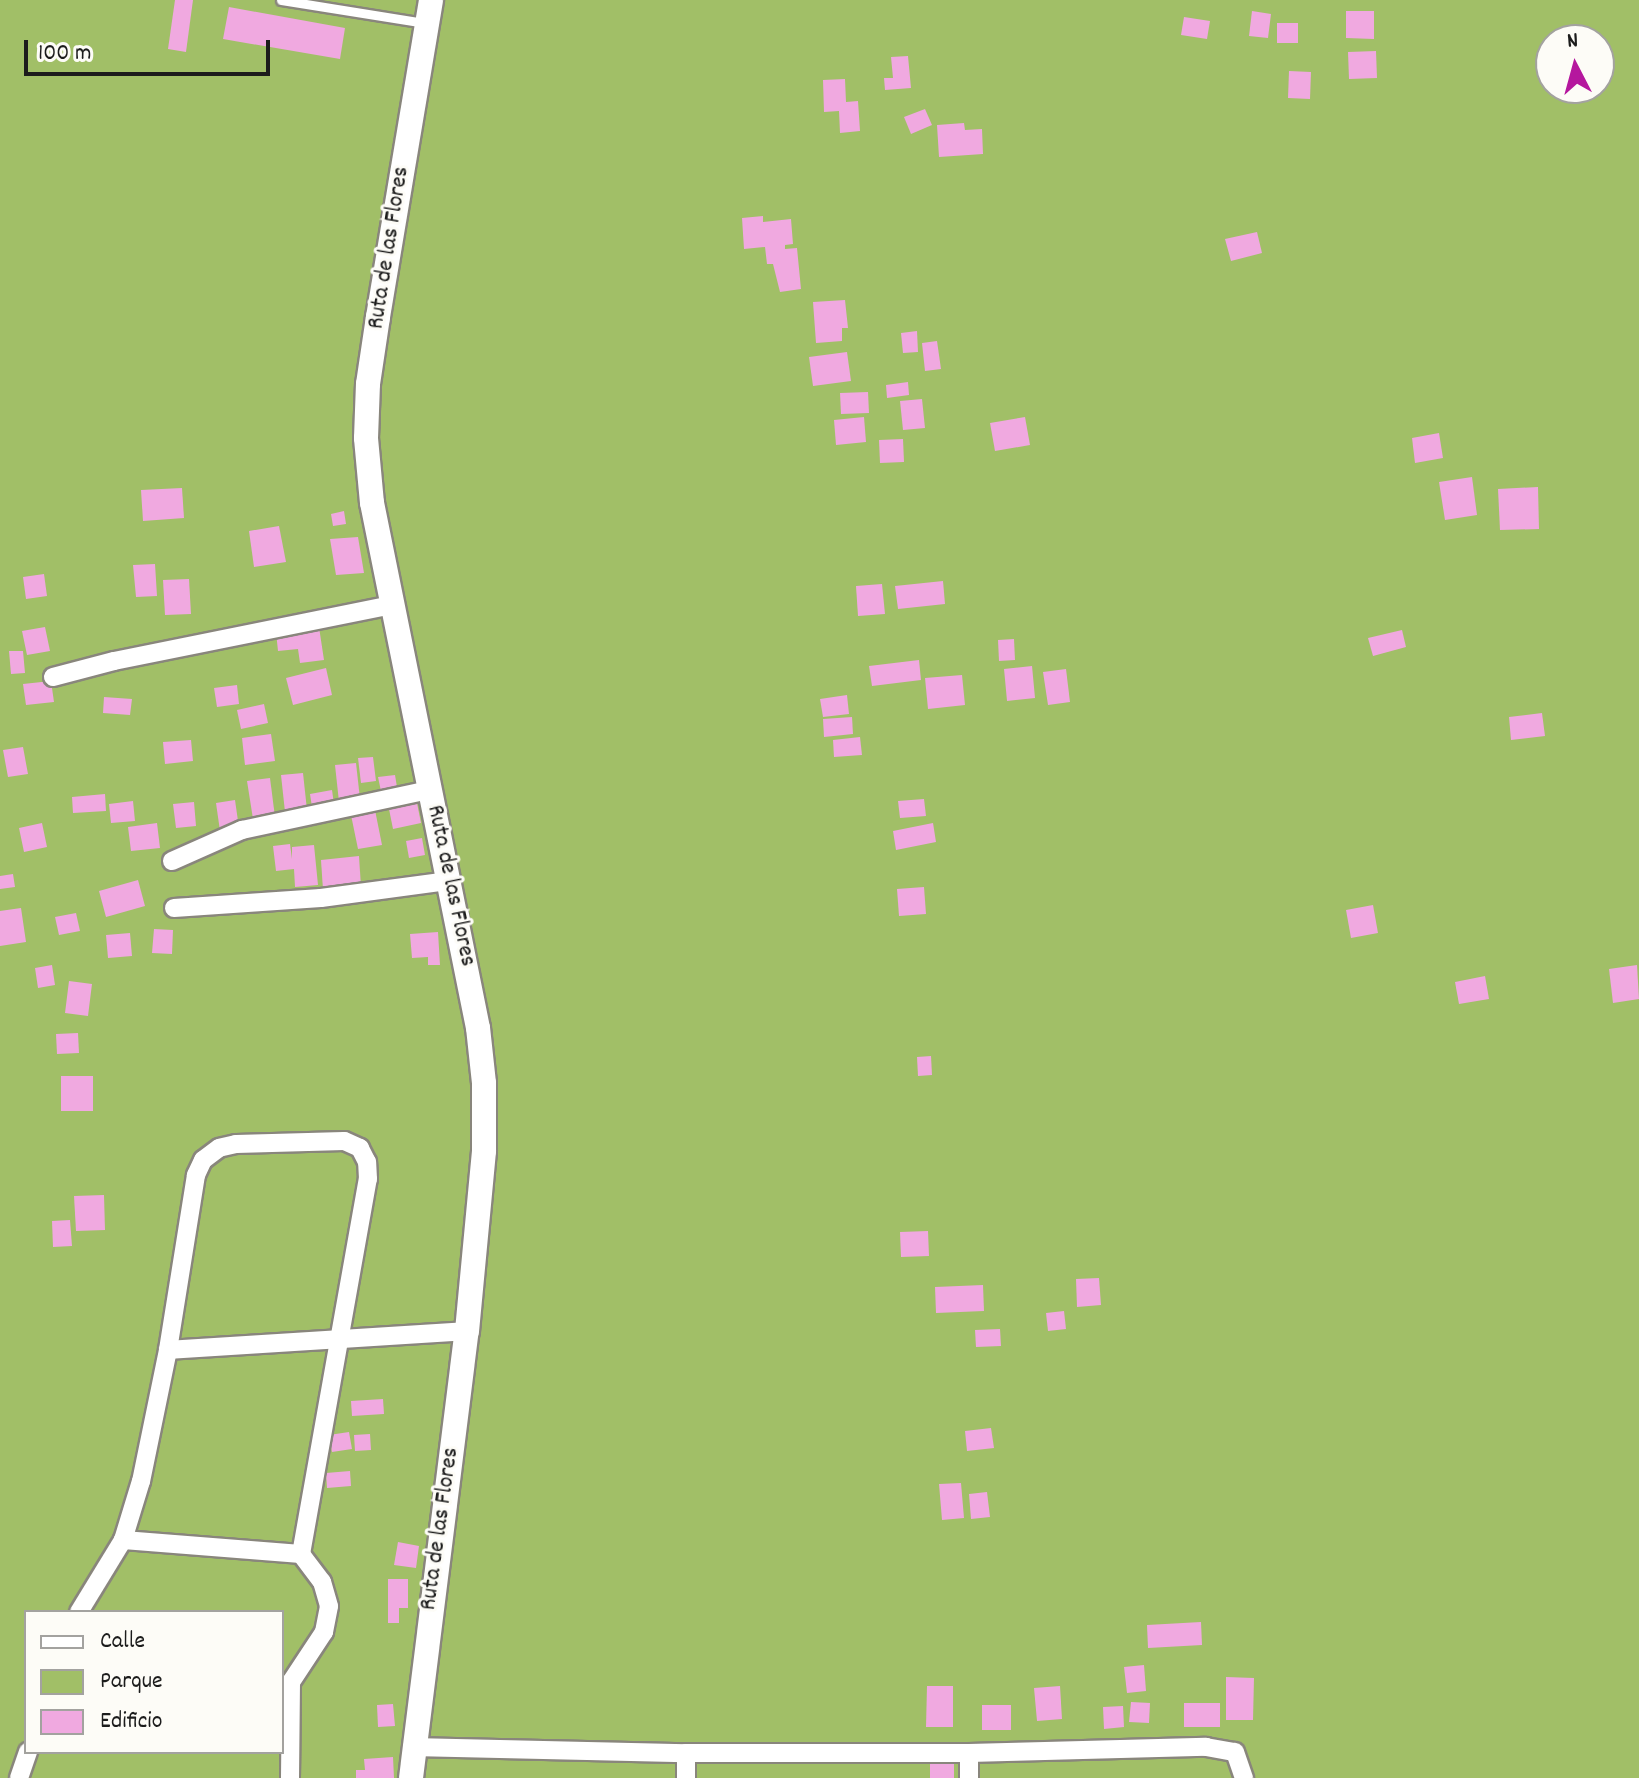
<!DOCTYPE html>
<style>
body{margin:0}
#map{position:relative;width:1639px;height:1778px;overflow:hidden;background:#f6efdd;font-family:Dekko,sans-serif}
div>[style]{position:absolute}
[style*='--x']{left:calc(var(--x)*1px);top:calc(var(--y)*1px);width:calc(var(--w)*1px);rotate:calc(var(--a)*1deg)}
.green>*{inset:0;background:#a1bf67}
.building>*{inset:0;background:#f0a9e0}
.roads{filter:drop-shadow(2px 0 #89867c) drop-shadow(-2px 0 #89867c) drop-shadow(0 2px #89867c) drop-shadow(0 -2px #89867c)}
.service>*{height:9px;margin:-4.5px;padding:0 4.5px;transform-origin:4.5px;border-radius:4.5px;background:#fff}
.minor>*{height:18px;margin:-9px;padding:0 9px;transform-origin:9px;border-radius:9px;background:#fff}
.secondary>*{height:24px;margin:-12px;padding:0 12px;transform-origin:12px;border-radius:12px;background:#fff}
span{translate:-50% -50%;white-space:nowrap;text-align:center;line-height:1.15;-webkit-text-stroke:6px #fdfcf7;paint-order:stroke}
.street-label{font-size:24px;color:#1c1c1c}
.legend{position:absolute;left:24px;top:1610px;width:260px;height:144px;box-sizing:border-box;background:#fdfcf7;border:2px solid #a3a29f;margin:0;padding:10px 14px;list-style:none;font-size:24px;color:#1c1c1c}
.legend li{display:flex;align-items:center;gap:16px;height:40px}
.legend b{width:40px;border:2px solid #a3a29f}
.north{position:absolute;left:1535px;top:24px;width:80px;height:80px;box-sizing:border-box;background:#fdfcf7;border:2px solid #a3a29f;border-radius:50%;rotate:354deg;font-size:22px;font-weight:700;line-height:32px;text-align:center;color:#1c1c1c}
.north::after{content:'';display:block;margin:auto;width:28px;height:36px;background:#b5179e;clip-path:polygon(50% 0,100% 100%,50% 72%,0 100%)}
.scale{position:absolute;left:24px;top:40px;width:246px;height:36px;box-sizing:border-box;border:4px solid #1c1c1c;border-top:0;padding-left:10px;font-size:24px;line-height:28px;white-space:nowrap;color:#1c1c1c;-webkit-text-stroke:6px #fdfcf7;paint-order:stroke}
</style>
<div id="map">
<div class="green">
<i style="clip-path:polygon(evenodd,0 0,1639px 0,1639px 1778px,0 1778px,0 0,1551px 40px,1599px 40px,1599px 88px,1551px 88px,1551px 40px,0 0,26px 1612px,282px 1612px,282px 1752px,26px 1752px,26px 1612px)"></i>
</div>
<div class="building">
<i style="clip-path:polygon(175px 0,193px 0,186px 52px,168px 49px)"></i>
<i style="clip-path:polygon(229px 7px,345px 28px,340px 59px,223px 39px)"></i>
<i style="clip-path:polygon(1252px 11px,1271px 14px,1268px 38px,1249px 36px)"></i>
<i style="clip-path:polygon(1346px 11px,1374px 11px,1374px 39px,1346px 38px)"></i>
<i style="clip-path:polygon(1184px 17px,1210px 21px,1207px 39px,1181px 35px)"></i>
<i style="clip-path:polygon(1277px 23px,1298px 23px,1298px 43px,1277px 43px)"></i>
<i style="clip-path:polygon(1376px 51px,1377px 78px,1349px 79px,1348px 52px)"></i>
<i style="clip-path:polygon(908px 56px,911px 88px,885px 90px,884px 78px,893px 78px,891px 57px)"></i>
<i style="clip-path:polygon(1289px 71px,1311px 72px,1310px 99px,1288px 98px)"></i>
<i style="clip-path:polygon(845px 79px,846px 102px,858px 101px,860px 131px,840px 133px,839px 111px,824px 112px,823px 80px)"></i>
<i style="clip-path:polygon(925px 109px,932px 125px,911px 134px,904px 117px)"></i>
<i style="clip-path:polygon(964px 123px,965px 130px,982px 129px,983px 154px,939px 157px,937px 125px)"></i>
<i style="clip-path:polygon(763px 216px,763px 222px,791px 219px,793px 244px,785px 245px,785px 249px,797px 248px,801px 289px,780px 292px,773px 264px,767px 264px,765px 247px,744px 249px,742px 218px)"></i>
<i style="clip-path:polygon(1257px 232px,1262px 253px,1231px 261px,1225px 239px)"></i>
<i style="clip-path:polygon(845px 300px,848px 328px,842px 328px,842px 341px,816px 343px,813px 302px)"></i>
<i style="clip-path:polygon(917px 331px,918px 352px,903px 353px,901px 333px)"></i>
<i style="clip-path:polygon(937px 341px,941px 369px,925px 371px,922px 343px)"></i>
<i style="clip-path:polygon(847px 352px,851px 381px,813px 386px,809px 357px)"></i>
<i style="clip-path:polygon(908px 382px,909px 395px,887px 398px,886px 385px)"></i>
<i style="clip-path:polygon(868px 392px,869px 413px,841px 414px,840px 393px)"></i>
<i style="clip-path:polygon(922px 399px,925px 428px,903px 430px,900px 401px)"></i>
<i style="clip-path:polygon(864px 417px,866px 442px,836px 445px,834px 420px)"></i>
<i style="clip-path:polygon(1025px 417px,1030px 445px,995px 451px,990px 423px)"></i>
<i style="clip-path:polygon(1439px 433px,1443px 458px,1415px 463px,1412px 438px)"></i>
<i style="clip-path:polygon(903px 439px,904px 462px,880px 463px,879px 440px)"></i>
<i style="clip-path:polygon(1472px 477px,1477px 515px,1445px 520px,1439px 482px)"></i>
<i style="clip-path:polygon(1538px 487px,1539px 529px,1500px 530px,1498px 489px)"></i>
<i style="clip-path:polygon(182px 488px,184px 518px,143px 521px,141px 490px)"></i>
<i style="clip-path:polygon(344px 511px,346px 524px,333px 526px,331px 514px)"></i>
<i style="clip-path:polygon(279px 526px,286px 562px,254px 567px,249px 531px)"></i>
<i style="clip-path:polygon(358px 537px,364px 573px,336px 575px,330px 539px)"></i>
<i style="clip-path:polygon(155px 564px,157px 596px,136px 597px,133px 565px)"></i>
<i style="clip-path:polygon(44px 574px,47px 596px,26px 599px,23px 577px)"></i>
<i style="clip-path:polygon(189px 579px,191px 614px,165px 615px,163px 580px)"></i>
<i style="clip-path:polygon(943px 581px,945px 604px,898px 609px,895px 586px)"></i>
<i style="clip-path:polygon(882px 584px,885px 614px,858px 616px,856px 586px)"></i>
<i style="clip-path:polygon(45px 627px,50px 651px,27px 655px,22px 631px)"></i>
<i style="clip-path:polygon(319px 627px,324px 660px,300px 663px,298px 649px,278px 651px,276px 632px)"></i>
<i style="clip-path:polygon(1402px 630px,1406px 647px,1373px 656px,1368px 638px)"></i>
<i style="clip-path:polygon(1014px 639px,1015px 660px,999px 661px,998px 640px)"></i>
<i style="clip-path:polygon(9px 651px,23px 651px,25px 673px,11px 674px)"></i>
<i style="clip-path:polygon(919px 660px,921px 680px,872px 686px,869px 666px)"></i>
<i style="clip-path:polygon(1032px 666px,1035px 698px,1007px 701px,1004px 669px)"></i>
<i style="clip-path:polygon(326px 668px,332px 695px,293px 705px,286px 678px)"></i>
<i style="clip-path:polygon(1066px 669px,1070px 702px,1048px 705px,1043px 672px)"></i>
<i style="clip-path:polygon(962px 675px,965px 705px,928px 709px,925px 678px)"></i>
<i style="clip-path:polygon(51px 681px,54px 702px,26px 705px,23px 684px)"></i>
<i style="clip-path:polygon(237px 685px,239px 704px,217px 707px,214px 688px)"></i>
<i style="clip-path:polygon(847px 695px,849px 714px,823px 717px,820px 699px)"></i>
<i style="clip-path:polygon(104px 697px,132px 699px,130px 715px,103px 713px)"></i>
<i style="clip-path:polygon(264px 704px,268px 723px,241px 729px,237px 710px)"></i>
<i style="clip-path:polygon(1542px 713px,1545px 736px,1511px 740px,1509px 717px)"></i>
<i style="clip-path:polygon(852px 717px,853px 734px,824px 737px,823px 719px)"></i>
<i style="clip-path:polygon(271px 734px,275px 761px,245px 765px,242px 738px)"></i>
<i style="clip-path:polygon(860px 737px,862px 755px,834px 757px,833px 740px)"></i>
<i style="clip-path:polygon(191px 740px,193px 761px,165px 764px,163px 742px)"></i>
<i style="clip-path:polygon(23px 747px,28px 774px,8px 777px,3px 750px)"></i>
<i style="clip-path:polygon(373px 757px,376px 781px,361px 783px,358px 758px)"></i>
<i style="clip-path:polygon(356px 763px,360px 799px,339px 802px,335px 765px)"></i>
<i style="clip-path:polygon(303px 773px,307px 810px,285px 812px,281px 775px)"></i>
<i style="clip-path:polygon(395px 775px,398px 793px,382px 796px,378px 777px)"></i>
<i style="clip-path:polygon(270px 778px,275px 817px,253px 819px,247px 781px)"></i>
<i style="clip-path:polygon(332px 790px,334px 804px,312px 807px,310px 794px)"></i>
<i style="clip-path:polygon(105px 794px,106px 811px,73px 813px,72px 797px)"></i>
<i style="clip-path:polygon(416px 798px,421px 823px,393px 829px,388px 804px)"></i>
<i style="clip-path:polygon(924px 799px,926px 816px,900px 818px,898px 801px)"></i>
<i style="clip-path:polygon(235px 800px,239px 828px,220px 831px,216px 803px)"></i>
<i style="clip-path:polygon(133px 801px,135px 821px,111px 823px,109px 804px)"></i>
<i style="clip-path:polygon(194px 802px,196px 826px,176px 828px,173px 804px)"></i>
<i style="clip-path:polygon(375px 810px,382px 845px,358px 849px,351px 815px)"></i>
<i style="clip-path:polygon(42px 823px,47px 847px,24px 852px,19px 828px)"></i>
<i style="clip-path:polygon(157px 823px,160px 848px,131px 851px,128px 827px)"></i>
<i style="clip-path:polygon(933px 823px,936px 842px,896px 850px,893px 831px)"></i>
<i style="clip-path:polygon(422px 838px,425px 855px,409px 858px,406px 841px)"></i>
<i style="clip-path:polygon(290px 844px,292px 859px,292px 847px,314px 845px,318px 885px,295px 887px,294px 869px,276px 871px,273px 846px)"></i>
<i style="clip-path:polygon(359px 856px,361px 887px,323px 890px,321px 860px)"></i>
<i style="clip-path:polygon(13px 874px,15px 887px,0 889px,0 876px)"></i>
<i style="clip-path:polygon(138px 880px,145px 906px,106px 917px,99px 891px)"></i>
<i style="clip-path:polygon(924px 887px,926px 914px,899px 916px,897px 889px)"></i>
<i style="clip-path:polygon(1373px 905px,1378px 933px,1351px 938px,1346px 910px)"></i>
<i style="clip-path:polygon(21px 908px,26px 942px,0 946px,0 911px)"></i>
<i style="clip-path:polygon(76px 913px,80px 931px,59px 935px,55px 917px)"></i>
<i style="clip-path:polygon(154px 929px,173px 930px,172px 954px,152px 953px)"></i>
<i style="clip-path:polygon(438px 932px,440px 965px,428px 965px,428px 957px,412px 958px,410px 934px)"></i>
<i style="clip-path:polygon(130px 933px,132px 956px,108px 958px,106px 935px)"></i>
<i style="clip-path:polygon(52px 965px,55px 985px,38px 988px,35px 968px)"></i>
<i style="clip-path:polygon(1637px 965px,1639px 999px,1613px 1003px,1609px 969px)"></i>
<i style="clip-path:polygon(1485px 976px,1489px 999px,1459px 1004px,1455px 982px)"></i>
<i style="clip-path:polygon(69px 981px,92px 984px,88px 1016px,65px 1013px)"></i>
<i style="clip-path:polygon(78px 1033px,79px 1053px,57px 1054px,56px 1034px)"></i>
<i style="clip-path:polygon(931px 1056px,932px 1075px,918px 1076px,917px 1057px)"></i>
<i style="clip-path:polygon(61px 1076px,93px 1076px,93px 1111px,61px 1111px)"></i>
<i style="clip-path:polygon(104px 1195px,105px 1230px,76px 1231px,74px 1196px)"></i>
<i style="clip-path:polygon(70px 1220px,72px 1246px,53px 1247px,52px 1221px)"></i>
<i style="clip-path:polygon(928px 1231px,929px 1256px,901px 1257px,900px 1232px)"></i>
<i style="clip-path:polygon(1099px 1278px,1101px 1305px,1077px 1307px,1076px 1279px)"></i>
<i style="clip-path:polygon(983px 1285px,984px 1311px,936px 1313px,935px 1287px)"></i>
<i style="clip-path:polygon(1064px 1311px,1066px 1329px,1048px 1331px,1046px 1313px)"></i>
<i style="clip-path:polygon(1000px 1329px,1001px 1346px,976px 1347px,975px 1330px)"></i>
<i style="clip-path:polygon(383px 1399px,384px 1414px,352px 1416px,351px 1401px)"></i>
<i style="clip-path:polygon(991px 1428px,994px 1448px,967px 1451px,965px 1431px)"></i>
<i style="clip-path:polygon(349px 1432px,352px 1449px,332px 1452px,329px 1435px)"></i>
<i style="clip-path:polygon(370px 1434px,371px 1450px,355px 1451px,354px 1435px)"></i>
<i style="clip-path:polygon(350px 1471px,351px 1486px,327px 1488px,326px 1473px)"></i>
<i style="clip-path:polygon(961px 1483px,964px 1518px,942px 1520px,939px 1484px)"></i>
<i style="clip-path:polygon(987px 1492px,990px 1517px,971px 1519px,969px 1494px)"></i>
<i style="clip-path:polygon(398px 1542px,419px 1546px,416px 1568px,394px 1565px)"></i>
<i style="clip-path:polygon(388px 1579px,408px 1579px,408px 1608px,399px 1608px,399px 1623px,388px 1623px)"></i>
<i style="clip-path:polygon(1201px 1622px,1202px 1645px,1148px 1648px,1147px 1625px)"></i>
<i style="clip-path:polygon(1144px 1665px,1146px 1691px,1127px 1693px,1124px 1667px)"></i>
<i style="clip-path:polygon(1226px 1677px,1254px 1678px,1253px 1720px,1226px 1720px)"></i>
<i style="clip-path:polygon(927px 1686px,953px 1686px,953px 1727px,926px 1727px)"></i>
<i style="clip-path:polygon(1060px 1686px,1062px 1719px,1037px 1721px,1034px 1688px)"></i>
<i style="clip-path:polygon(1131px 1702px,1150px 1703px,1149px 1723px,1129px 1722px)"></i>
<i style="clip-path:polygon(1184px 1703px,1220px 1703px,1220px 1727px,1184px 1727px)"></i>
<i style="clip-path:polygon(393px 1704px,395px 1726px,378px 1727px,377px 1705px)"></i>
<i style="clip-path:polygon(982px 1705px,1011px 1705px,1011px 1730px,982px 1730px)"></i>
<i style="clip-path:polygon(1123px 1706px,1124px 1727px,1104px 1729px,1103px 1707px)"></i>
<i style="clip-path:polygon(393px 1757px,394px 1778px,356px 1778px,356px 1770px,365px 1770px,364px 1759px)"></i>
<i style="clip-path:polygon(954px 1758px,954px 1778px,930px 1778px,930px 1759px)"></i>
</div>
<div class="roads">
<div class="service">
<i style="--x:281;--y:0;--w:145;--a:9.1"></i>
</div>
<div class="minor">
<i style="--x:53;--y:677;--w:63;--a:-14.7"></i>
<i style="--x:114;--y:661;--w:284;--a:-11.4"></i>
<i style="--x:172;--y:861;--w:77;--a:-23.9"></i>
<i style="--x:242;--y:830;--w:191;--a:-12.1"></i>
<i style="--x:174;--y:908;--w:147;--a:-3.9"></i>
<i style="--x:321;--y:898;--w:129;--a:-7.6"></i>
<i style="--x:168;--y:1350;--w:300;--a:-3.6"></i>
<i style="--x:79;--y:1612;--w:84;--a:-58.6"></i>
<i style="--x:412;--y:1747;--w:274;--a:1.3"></i>
<i style="--x:686;--y:1753;--w:283;--a:0"></i>
<i style="--x:969;--y:1753;--w:237;--a:-1.5"></i>
<i style="--x:1206;--y:1747;--w:29;--a:10"></i>
<i style="--x:1235;--y:1752;--w:28;--a:71"></i>
<i style="--x:686;--y:1753;--w:25;--a:90"></i>
<i style="--x:969;--y:1753;--w:25;--a:90"></i>
<i style="--x:19;--y:1778;--w:28;--a:-71"></i>
<i style="--x:290;--y:1778;--w:96;--a:-89.4"></i>
<i style="--x:291;--y:1682;--w:60;--a:-56.6"></i>
<i style="--x:324;--y:1632;--w:26;--a:-79"></i>
<i style="--x:329;--y:1606;--w:25;--a:-106"></i>
<i style="--x:322;--y:1582;--w:35;--a:-127"></i>
<i style="--x:301;--y:1554;--w:381;--a:-79.9"></i>
<i style="--x:368;--y:1179;--w:17;--a:-93"></i>
<i style="--x:367;--y:1162;--w:16;--a:-117"></i>
<i style="--x:360;--y:1148;--w:17;--a:-156"></i>
<i style="--x:344;--y:1141;--w:108;--a:178.4"></i>
<i style="--x:236;--y:1144;--w:17;--a:167"></i>
<i style="--x:219;--y:1148;--w:20;--a:143"></i>
<i style="--x:203;--y:1160;--w:17;--a:115"></i>
<i style="--x:196;--y:1175;--w:177;--a:99.1"></i>
<i style="--x:168;--y:1350;--w:134;--a:101.6"></i>
<i style="--x:141;--y:1481;--w:62;--a:107"></i>
<i style="--x:123;--y:1540;--w:179;--a:4.5"></i>
</div>
<div class="secondary">
<i style="--x:411;--y:1778;--w:450;--a:-82.9"></i>
<i style="--x:467;--y:1331;--w:181;--a:-84.6"></i>
<i style="--x:484;--y:1151;--w:68;--a:-90"></i>
<i style="--x:484;--y:1083;--w:55;--a:-96.2"></i>
<i style="--x:478;--y:1028;--w:536;--a:-101.41"></i>
<i style="--x:372;--y:503;--w:65;--a:-95.3"></i>
<i style="--x:366;--y:438;--w:54;--a:-87.9"></i>
<i style="--x:368;--y:384;--w:68;--a:-81.5"></i>
<i style="--x:378;--y:317;--w:321;--a:-80.5"></i>
</div>
</div>
<div class="street-label">
<span style="left:390px;top:248px;rotate:-81deg">Ruta de las Flores</span>
<span style="left:450px;top:886px;rotate:78deg">Ruta de las Flores</span>
<span style="left:441px;top:1529px;rotate:-82deg">Ruta de las Flores</span>
</div>
<ul class="legend">
<li><b style="height:10px;background:#fff"></b>Calle</li>
<li><b style="height:22px;background:#a1bf67"></b>Parque</li>
<li><b style="height:22px;background:#f0a9e0"></b>Edificio</li>
</ul>
<div class="north">N</div>
<div class="scale">100 m</div>
</div>
